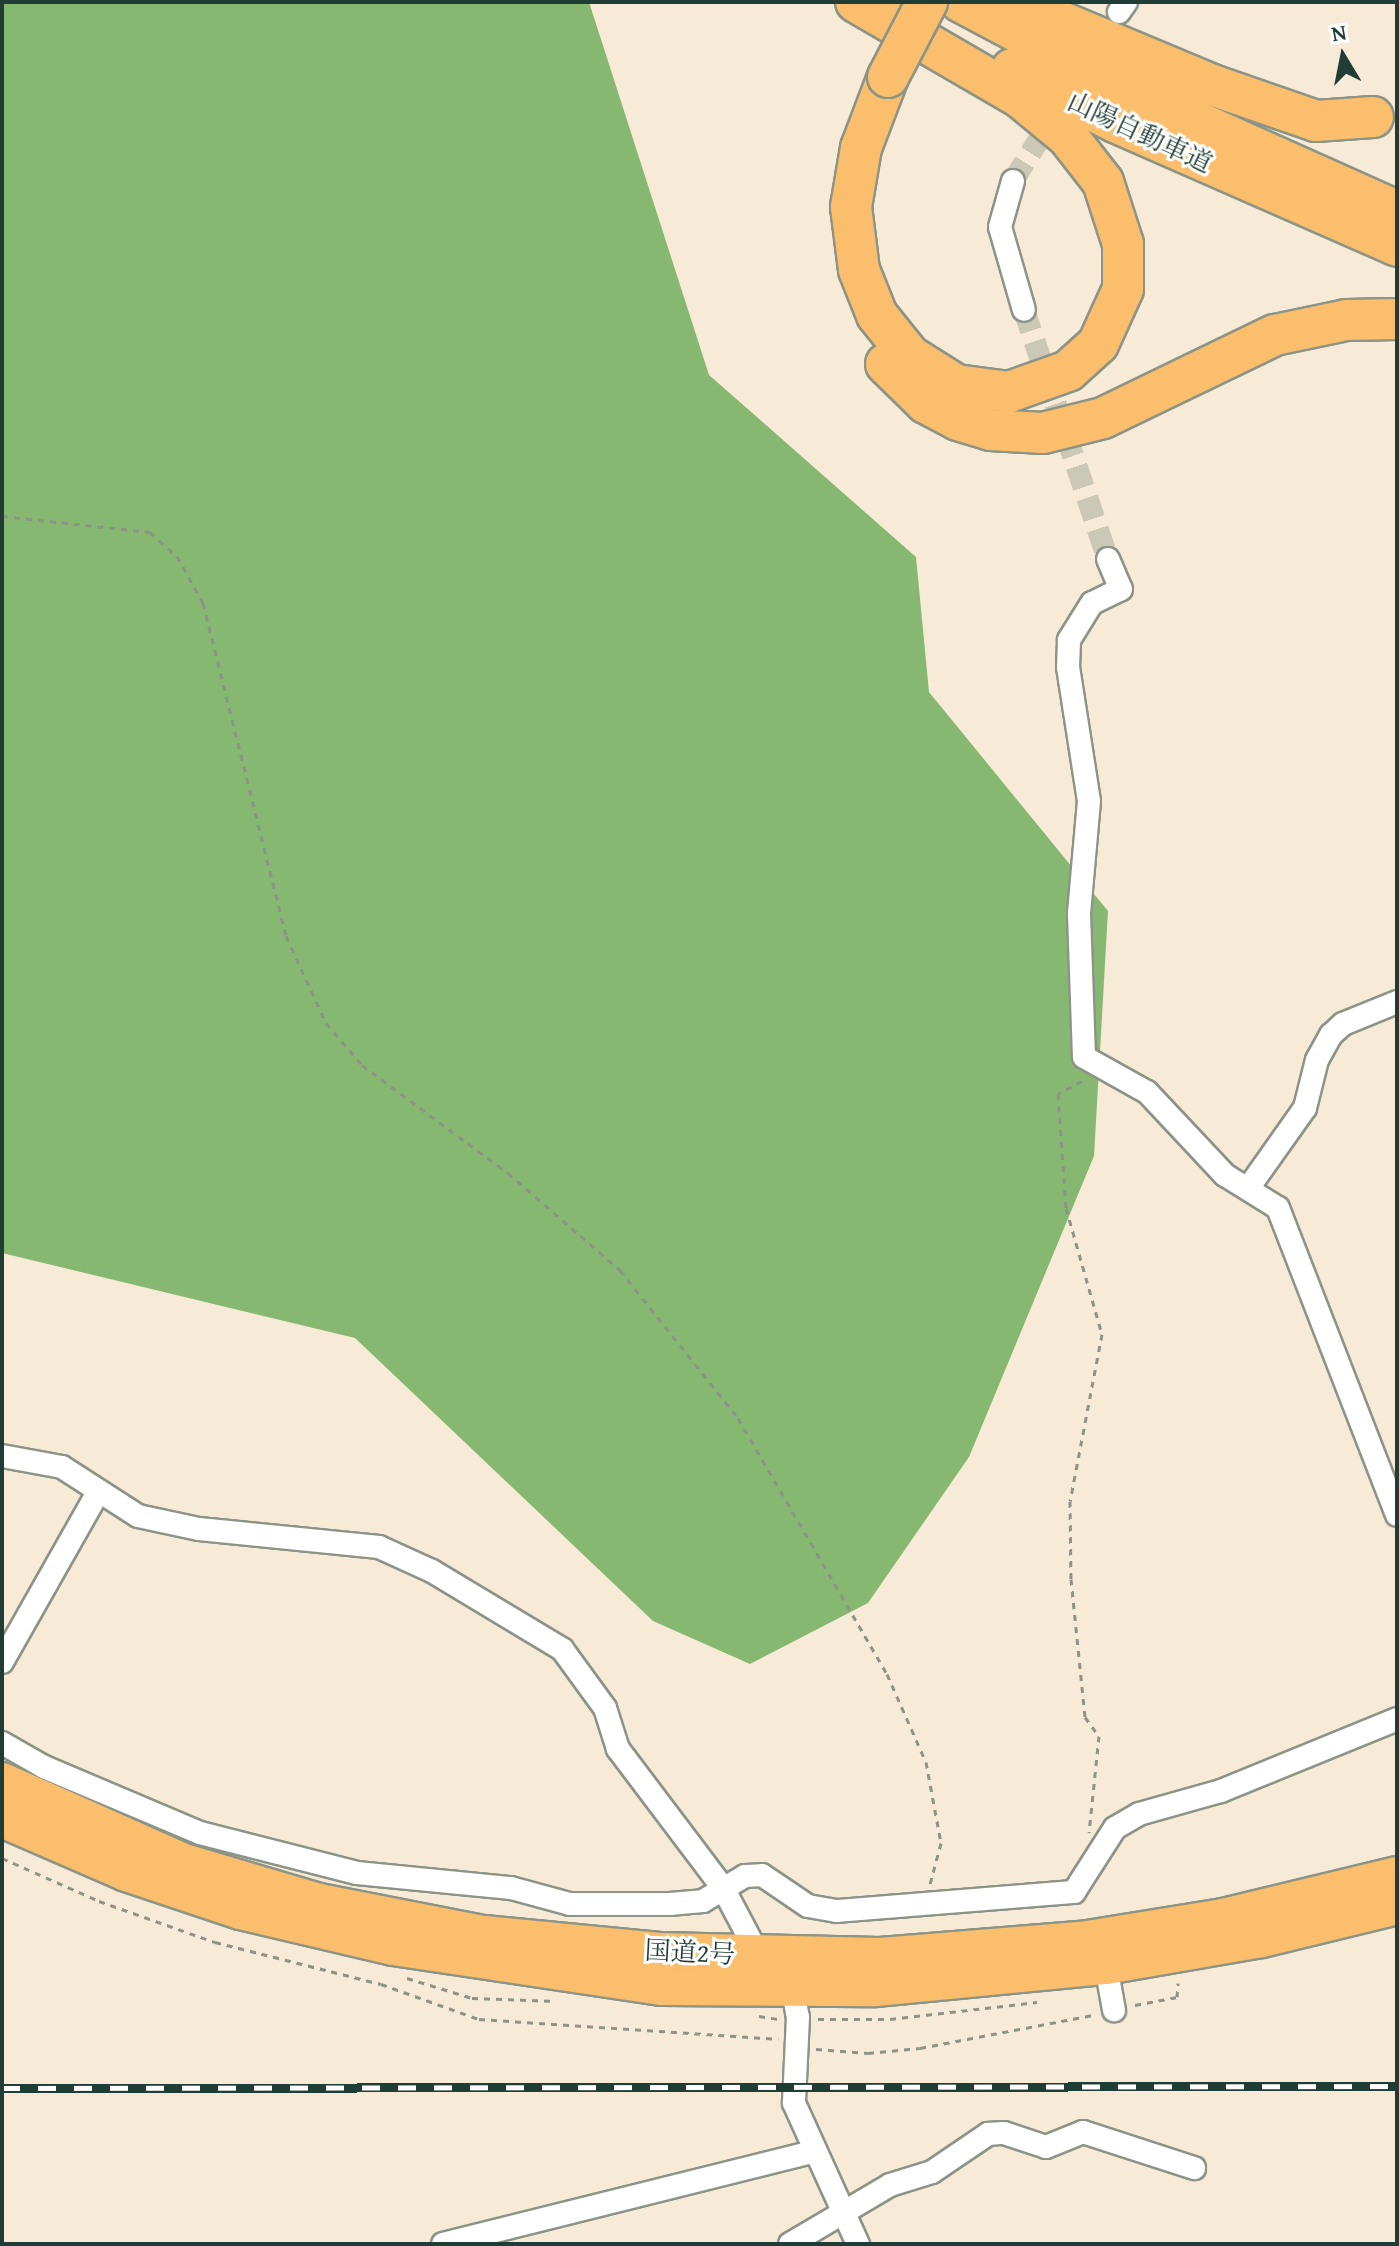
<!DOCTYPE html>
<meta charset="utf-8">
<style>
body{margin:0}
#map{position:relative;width:1399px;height:2246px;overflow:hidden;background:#f7ebd7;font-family:"Gentium Book Plus","Noto Serif JP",serif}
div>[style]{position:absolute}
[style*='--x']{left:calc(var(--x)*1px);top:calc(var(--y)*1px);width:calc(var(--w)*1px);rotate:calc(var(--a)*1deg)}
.forest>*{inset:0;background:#86b872}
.minor-tunnel>*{height:22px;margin-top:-11px;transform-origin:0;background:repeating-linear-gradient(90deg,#ccc8b6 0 22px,transparent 0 33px)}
.path>*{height:3px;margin-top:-1.5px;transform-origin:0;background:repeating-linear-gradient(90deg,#8b9486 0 6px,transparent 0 12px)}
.roads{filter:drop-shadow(2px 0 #8b9486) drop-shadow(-2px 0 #8b9486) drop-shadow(0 2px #8b9486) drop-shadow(0 -2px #8b9486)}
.minor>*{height:22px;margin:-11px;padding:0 11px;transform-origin:11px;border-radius:11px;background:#fff}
.trunk>*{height:36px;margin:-18px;padding:0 18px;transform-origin:18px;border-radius:18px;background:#fabe6d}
.motorway>*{height:40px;margin:-20px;padding:0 20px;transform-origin:20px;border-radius:20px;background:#fabe6d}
.rail>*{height:9px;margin-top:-4.5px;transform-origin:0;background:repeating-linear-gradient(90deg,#fff 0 18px,#1f3d34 0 36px);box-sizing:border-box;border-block:2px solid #1f3d34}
.bridges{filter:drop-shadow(2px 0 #8b9486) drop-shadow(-2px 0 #8b9486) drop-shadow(0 2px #8b9486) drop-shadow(0 -2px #8b9486)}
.motorway-bridge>*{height:40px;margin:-20px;padding:0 20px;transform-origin:20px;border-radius:20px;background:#fabe6d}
span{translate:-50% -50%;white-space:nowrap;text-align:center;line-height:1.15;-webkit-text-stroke:6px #fff;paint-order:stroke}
.street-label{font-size:26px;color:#1f3d34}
.frame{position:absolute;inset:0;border:4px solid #1f3d34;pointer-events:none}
.north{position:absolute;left:1303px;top:16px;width:80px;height:80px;-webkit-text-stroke:6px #fff;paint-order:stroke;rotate:350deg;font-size:22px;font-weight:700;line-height:32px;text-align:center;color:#1f3d34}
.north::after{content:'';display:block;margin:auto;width:28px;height:36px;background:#1f3d34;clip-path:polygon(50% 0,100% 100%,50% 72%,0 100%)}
</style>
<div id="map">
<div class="forest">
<i style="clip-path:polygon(2px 2px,589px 2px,709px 375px,916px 557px,929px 692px,1108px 911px,1094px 1156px,969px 1457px,868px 1603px,750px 1664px,653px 1621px,355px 1338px,2px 1253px)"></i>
</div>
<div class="minor-tunnel">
<i style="--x:1013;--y:181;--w:79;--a:-57.9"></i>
<i style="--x:1024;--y:310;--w:263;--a:71.4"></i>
</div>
<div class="path">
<i style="--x:2;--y:516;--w:149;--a:6.2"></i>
<i style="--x:150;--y:532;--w:36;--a:42"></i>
<i style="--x:177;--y:556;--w:54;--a:61"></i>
<i style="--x:203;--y:603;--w:343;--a:76"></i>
<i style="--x:286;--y:936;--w:96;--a:65.3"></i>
<i style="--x:326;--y:1023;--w:55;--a:49.4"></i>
<i style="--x:362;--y:1065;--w:182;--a:36.5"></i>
<i style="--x:508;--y:1173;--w:148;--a:40.9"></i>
<i style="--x:620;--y:1270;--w:189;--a:51.4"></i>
<i style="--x:738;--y:1418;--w:296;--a:59.8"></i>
<i style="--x:887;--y:1674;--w:96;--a:66.1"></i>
<i style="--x:926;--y:1762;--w:82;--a:79.5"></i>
<i style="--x:941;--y:1843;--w:42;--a:105"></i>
<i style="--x:1082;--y:1081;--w:27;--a:152"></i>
<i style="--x:1058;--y:1094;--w:114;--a:86"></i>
<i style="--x:1066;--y:1208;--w:131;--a:74.1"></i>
<i style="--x:1102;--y:1334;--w:170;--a:100.8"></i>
<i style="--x:1070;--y:1501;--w:78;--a:89.3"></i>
<i style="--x:1071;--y:1579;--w:139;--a:84.2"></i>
<i style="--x:1085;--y:1717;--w:24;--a:54"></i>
<i style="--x:1099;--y:1736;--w:97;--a:95.9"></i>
<i style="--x:2;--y:1858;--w:106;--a:23.9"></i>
<i style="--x:99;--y:1901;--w:123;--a:19.5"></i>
<i style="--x:215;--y:1942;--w:171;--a:14.2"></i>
<i style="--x:381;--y:1984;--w:104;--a:19.7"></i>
<i style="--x:479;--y:2019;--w:300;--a:3.8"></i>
<i style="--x:407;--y:1978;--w:68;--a:17.1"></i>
<i style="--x:472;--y:1998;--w:84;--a:2"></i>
<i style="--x:1135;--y:2005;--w:43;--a:-10.8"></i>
<i style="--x:1177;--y:1997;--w:14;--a:-86"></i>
<i style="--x:759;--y:2016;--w:20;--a:9"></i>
<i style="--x:818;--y:2019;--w:72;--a:0"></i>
<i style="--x:890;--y:2019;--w:148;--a:-6.6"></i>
<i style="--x:816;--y:2049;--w:52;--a:4.4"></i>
<i style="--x:868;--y:2053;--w:52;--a:-5.5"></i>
<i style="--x:920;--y:2048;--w:176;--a:-10.8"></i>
</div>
<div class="roads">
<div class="minor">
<i style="--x:1119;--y:12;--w:12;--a:-55"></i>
<i style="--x:1013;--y:181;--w:48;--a:105.8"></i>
<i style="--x:1000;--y:227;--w:86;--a:73.9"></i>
<i style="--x:1108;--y:559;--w:33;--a:67"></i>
<i style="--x:1121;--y:589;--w:32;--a:154"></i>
<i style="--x:1092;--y:603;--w:44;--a:121.9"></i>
<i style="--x:1069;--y:640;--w:27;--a:92"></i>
<i style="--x:1068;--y:667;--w:136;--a:81.1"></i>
<i style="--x:1089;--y:801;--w:113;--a:95.1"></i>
<i style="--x:1079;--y:914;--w:143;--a:88"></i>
<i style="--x:1084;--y:1057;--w:72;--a:29.1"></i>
<i style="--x:1147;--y:1092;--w:114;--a:46.8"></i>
<i style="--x:1225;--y:1175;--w:62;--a:31.9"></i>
<i style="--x:1278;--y:1208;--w:329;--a:68.8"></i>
<i style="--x:1249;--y:1187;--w:97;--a:-54.7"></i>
<i style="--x:1305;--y:1108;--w:49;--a:-76"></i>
<i style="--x:1317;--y:1060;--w:29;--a:-61"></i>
<i style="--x:1331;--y:1035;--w:16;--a:-43"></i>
<i style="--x:1343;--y:1024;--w:58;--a:-22.2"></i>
<i style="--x:2;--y:1456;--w:61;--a:10.4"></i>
<i style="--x:62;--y:1467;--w:90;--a:32.8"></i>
<i style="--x:138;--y:1516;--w:62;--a:12"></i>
<i style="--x:199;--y:1529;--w:181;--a:5.7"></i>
<i style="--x:379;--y:1547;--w:58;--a:24.4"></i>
<i style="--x:432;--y:1571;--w:152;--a:31"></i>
<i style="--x:562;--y:1649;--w:73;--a:53.9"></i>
<i style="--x:605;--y:1708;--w:43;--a:72.4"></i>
<i style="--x:618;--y:1749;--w:174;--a:52.9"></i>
<i style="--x:723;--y:1888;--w:77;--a:62.1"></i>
<i style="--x:759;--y:1956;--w:48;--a:45"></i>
<i style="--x:793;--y:1990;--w:27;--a:80"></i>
<i style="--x:798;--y:2017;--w:86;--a:92.7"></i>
<i style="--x:794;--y:2103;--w:155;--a:65.6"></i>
<i style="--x:2;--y:1662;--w:195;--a:-60.5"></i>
<i style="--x:2;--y:1743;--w:48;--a:29.7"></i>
<i style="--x:44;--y:1767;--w:169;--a:22.9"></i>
<i style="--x:200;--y:1833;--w:162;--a:14.3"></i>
<i style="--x:357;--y:1873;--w:155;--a:5.6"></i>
<i style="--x:511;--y:1888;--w:61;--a:15.2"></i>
<i style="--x:570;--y:1904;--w:100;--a:0"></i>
<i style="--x:670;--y:1904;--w:33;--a:-5"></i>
<i style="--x:703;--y:1901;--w:49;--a:-30.8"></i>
<i style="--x:745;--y:1876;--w:17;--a:-3"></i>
<i style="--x:762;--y:1875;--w:55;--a:34"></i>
<i style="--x:808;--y:1906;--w:29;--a:10"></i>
<i style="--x:837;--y:1911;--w:238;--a:-4.6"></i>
<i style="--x:1074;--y:1892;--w:76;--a:-57.4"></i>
<i style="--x:1115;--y:1828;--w:28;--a:-30"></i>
<i style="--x:1139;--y:1814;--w:85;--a:-15.7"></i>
<i style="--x:1221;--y:1791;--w:190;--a:-22.2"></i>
<i style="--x:1106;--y:1966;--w:45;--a:79.7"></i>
<i style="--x:443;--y:2244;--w:380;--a:-14"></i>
<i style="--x:790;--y:2244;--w:116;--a:-30.5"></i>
<i style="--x:890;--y:2185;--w:44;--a:-17.2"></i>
<i style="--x:932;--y:2172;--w:68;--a:-34.2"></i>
<i style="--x:988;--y:2134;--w:16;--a:-4"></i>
<i style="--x:1004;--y:2133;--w:44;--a:18.4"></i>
<i style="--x:1046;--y:2147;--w:40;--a:-22"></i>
<i style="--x:1083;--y:2132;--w:117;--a:18"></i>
</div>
<div class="trunk">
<i style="--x:2;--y:1781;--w:199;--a:24"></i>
<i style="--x:184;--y:1862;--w:141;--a:16.5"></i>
<i style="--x:319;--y:1902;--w:168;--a:11"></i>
<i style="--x:484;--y:1934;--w:179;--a:5.5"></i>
<i style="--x:662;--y:1951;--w:218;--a:1.3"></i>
<i style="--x:880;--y:1956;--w:202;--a:-4.6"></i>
<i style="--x:1081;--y:1940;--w:144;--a:-9.2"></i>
<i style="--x:1223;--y:1917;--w:179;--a:-13.6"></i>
<i style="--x:2;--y:1819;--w:135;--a:23.5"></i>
<i style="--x:126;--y:1873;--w:120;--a:18.4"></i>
<i style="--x:240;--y:1911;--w:157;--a:13.2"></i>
<i style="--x:393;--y:1947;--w:271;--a:8.5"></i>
<i style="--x:661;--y:1987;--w:215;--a:0.3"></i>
<i style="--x:876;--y:1988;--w:231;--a:-5.5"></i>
<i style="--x:1106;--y:1966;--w:158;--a:-9.8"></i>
<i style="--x:1262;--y:1939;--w:139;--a:-13.7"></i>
</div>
<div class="motorway">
<i style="--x:856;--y:2;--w:191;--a:30.2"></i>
<i style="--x:1021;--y:98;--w:61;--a:39.7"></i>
<i style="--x:1068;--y:137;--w:57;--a:52.1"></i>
<i style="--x:1103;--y:182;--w:65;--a:72.1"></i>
<i style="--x:1123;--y:244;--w:45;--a:90"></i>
<i style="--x:1123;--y:289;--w:60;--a:114.4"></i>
<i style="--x:1098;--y:344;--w:40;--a:138"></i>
<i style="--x:1068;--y:371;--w:63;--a:160.4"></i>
<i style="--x:1009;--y:392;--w:53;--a:-172.5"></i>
<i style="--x:956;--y:385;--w:54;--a:-147.8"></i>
<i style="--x:910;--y:356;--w:53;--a:-128.8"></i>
<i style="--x:877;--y:315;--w:48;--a:-111.8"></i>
<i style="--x:859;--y:270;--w:64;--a:-97.2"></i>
<i style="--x:851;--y:207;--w:60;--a:-80.4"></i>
<i style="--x:861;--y:148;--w:76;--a:-69.2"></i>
<i style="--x:961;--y:2;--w:197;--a:27.9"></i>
<i style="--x:1135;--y:94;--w:287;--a:24.1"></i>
<i style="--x:1014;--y:2;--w:215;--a:22.7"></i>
<i style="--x:1212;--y:85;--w:110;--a:19.1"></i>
<i style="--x:1316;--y:121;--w:57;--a:-4"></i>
<i style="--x:1012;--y:69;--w:116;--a:27.2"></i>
<i style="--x:1115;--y:122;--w:308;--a:23.7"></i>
<i style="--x:886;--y:364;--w:56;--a:44.3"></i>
<i style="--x:926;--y:403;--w:36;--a:28"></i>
<i style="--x:958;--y:420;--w:34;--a:17"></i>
<i style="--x:990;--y:430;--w:53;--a:3.2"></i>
<i style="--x:1043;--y:433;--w:62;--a:-14"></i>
<i style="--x:1103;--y:418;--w:191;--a:-25.8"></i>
<i style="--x:1275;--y:335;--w:73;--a:-11.9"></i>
<i style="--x:1346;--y:320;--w:51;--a:-1.1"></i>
</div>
</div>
<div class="rail">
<i style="--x:2;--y:2088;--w:1395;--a:-0.08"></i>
</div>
<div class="bridges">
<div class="motorway-bridge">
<i style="--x:888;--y:77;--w:85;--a:-62.5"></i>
</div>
</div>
<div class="street-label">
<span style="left:1140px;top:132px;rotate:25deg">山陽自動車道</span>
<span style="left:690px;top:1952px;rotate:3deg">国道2号</span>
</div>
<div class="frame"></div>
<div class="north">N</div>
</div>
